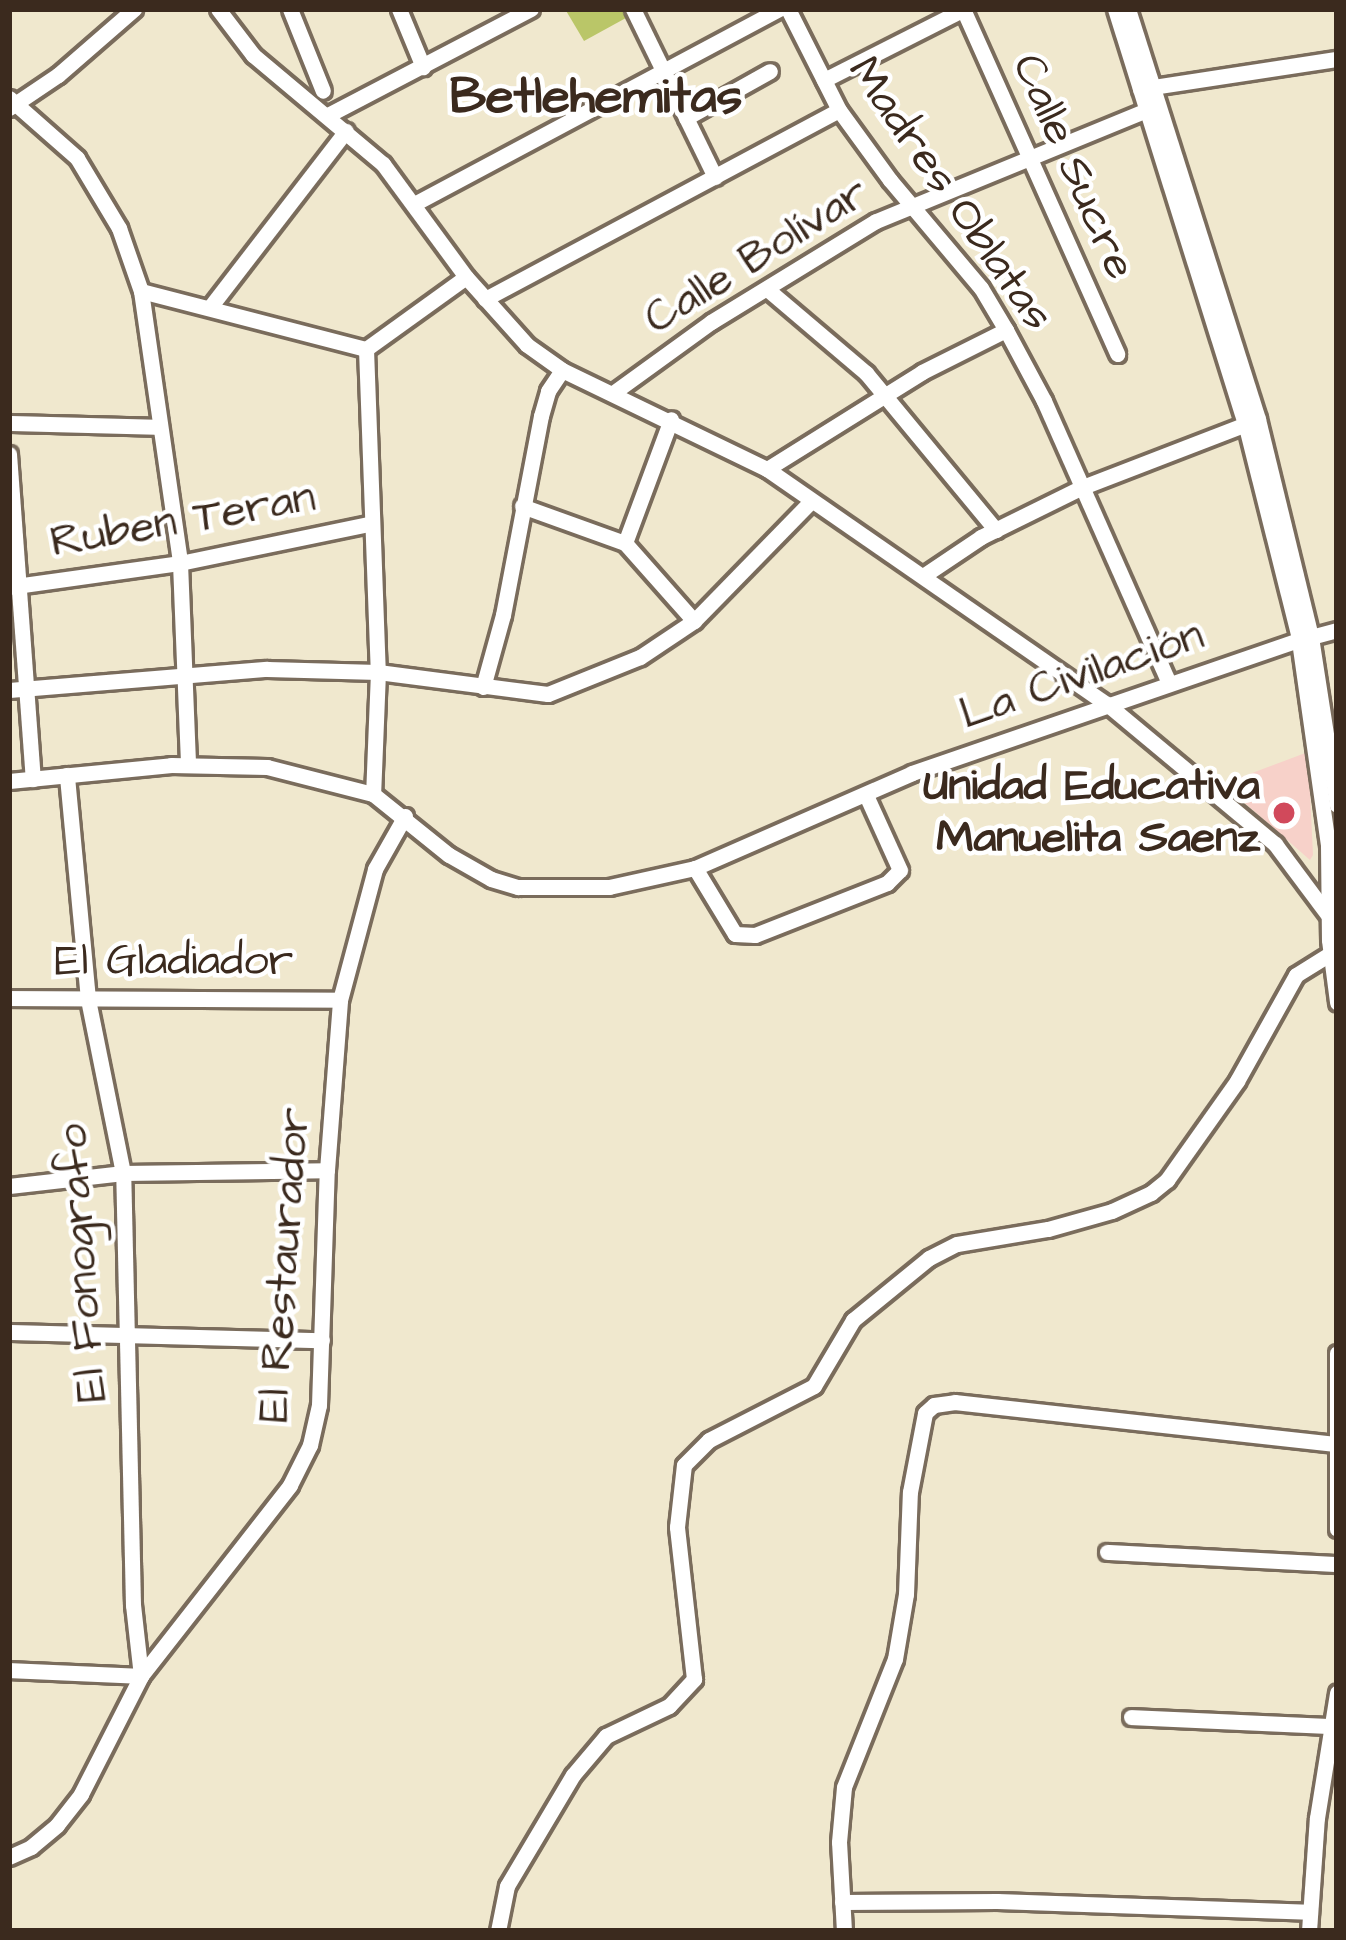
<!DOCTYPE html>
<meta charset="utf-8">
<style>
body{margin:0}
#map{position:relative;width:1346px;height:1940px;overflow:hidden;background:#f0e8ce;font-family:"Architects Daughter",sans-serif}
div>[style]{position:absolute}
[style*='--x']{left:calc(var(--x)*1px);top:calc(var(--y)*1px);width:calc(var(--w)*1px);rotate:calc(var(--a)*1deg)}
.built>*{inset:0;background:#f7d1c9}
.green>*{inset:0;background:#bac668}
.roads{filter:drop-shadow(3px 0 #7a6c5c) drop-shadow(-3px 0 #7a6c5c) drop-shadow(0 3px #7a6c5c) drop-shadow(0 -3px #7a6c5c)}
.minor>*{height:15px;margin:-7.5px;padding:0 7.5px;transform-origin:7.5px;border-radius:7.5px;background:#fff}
.dots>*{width:33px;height:33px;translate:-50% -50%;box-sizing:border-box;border:6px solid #fff;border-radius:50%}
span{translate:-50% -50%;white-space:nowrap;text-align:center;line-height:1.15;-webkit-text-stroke:9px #fff;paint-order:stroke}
.street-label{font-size:45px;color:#3b2a1e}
.poi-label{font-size:45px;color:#3b2a1e;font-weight:700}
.right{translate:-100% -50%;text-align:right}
.quarter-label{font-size:51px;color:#3b2a1e;font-weight:700}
.frame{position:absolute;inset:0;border:12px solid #3b2a1e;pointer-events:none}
</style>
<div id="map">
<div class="built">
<i style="clip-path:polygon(1308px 752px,1313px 855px,1310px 860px,1223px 784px)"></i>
</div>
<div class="green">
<i style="clip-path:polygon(565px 9px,633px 9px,635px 13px,584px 41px)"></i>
</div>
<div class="roads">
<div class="minor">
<i style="--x:218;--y:9;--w:58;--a:52.7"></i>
<i style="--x:253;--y:55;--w:170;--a:40"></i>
<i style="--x:383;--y:164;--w:140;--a:53.7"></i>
<i style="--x:466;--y:277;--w:91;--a:48.1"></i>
<i style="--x:527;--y:345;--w:43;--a:35.5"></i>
<i style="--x:562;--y:370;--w:228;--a:25.8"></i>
<i style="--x:767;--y:469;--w:413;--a:34.7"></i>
<i style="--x:1107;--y:704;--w:219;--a:39.8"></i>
<i style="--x:1275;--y:844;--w:89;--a:53.3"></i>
<i style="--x:290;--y:9;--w:88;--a:68.1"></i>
<i style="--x:399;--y:9;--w:63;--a:67.5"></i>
<i style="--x:633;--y:9;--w:187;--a:64"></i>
<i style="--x:788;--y:9;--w:113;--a:63.2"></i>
<i style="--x:839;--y:110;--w:87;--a:53.9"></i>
<i style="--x:890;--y:180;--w:141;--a:49.9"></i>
<i style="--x:981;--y:288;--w:49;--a:59.2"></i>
<i style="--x:1006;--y:330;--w:81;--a:61.8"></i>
<i style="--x:1044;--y:401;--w:308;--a:66.1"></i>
<i style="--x:963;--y:9;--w:378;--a:65.9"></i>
<i style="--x:1115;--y:9;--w:434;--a:72.6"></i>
<i style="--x:1245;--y:423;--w:218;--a:75.9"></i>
<i style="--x:1298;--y:634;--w:214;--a:81.9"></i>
<i style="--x:1328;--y:846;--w:94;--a:89.4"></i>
<i style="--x:1329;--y:940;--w:63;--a:82.6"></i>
<i style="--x:1128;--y:9;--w:430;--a:72.4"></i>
<i style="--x:1258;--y:419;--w:224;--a:76.3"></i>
<i style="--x:1311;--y:637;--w:170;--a:81.2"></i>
<i style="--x:824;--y:80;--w:157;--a:-26.9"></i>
<i style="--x:1140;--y:89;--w:199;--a:-8.7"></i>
<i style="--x:9;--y:98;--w:91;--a:41.4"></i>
<i style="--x:77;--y:158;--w:82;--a:59"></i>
<i style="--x:119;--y:228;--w:67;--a:70.8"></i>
<i style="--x:141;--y:291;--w:275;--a:81.8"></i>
<i style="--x:180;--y:563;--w:202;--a:87.7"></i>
<i style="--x:9;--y:108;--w:59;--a:-34"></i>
<i style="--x:58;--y:75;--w:101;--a:-41"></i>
<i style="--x:328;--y:115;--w:229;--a:-27.6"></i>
<i style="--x:686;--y:118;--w:96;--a:-29.2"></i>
<i style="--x:414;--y:204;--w:414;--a:-28.1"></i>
<i style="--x:767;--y:289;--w:130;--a:40.3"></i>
<i style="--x:866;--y:373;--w:204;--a:50.4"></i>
<i style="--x:141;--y:291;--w:232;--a:14.5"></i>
<i style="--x:366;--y:349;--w:123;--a:-35.8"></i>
<i style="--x:485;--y:299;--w:401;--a:-28.1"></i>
<i style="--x:211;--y:306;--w:221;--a:-52.4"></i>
<i style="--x:366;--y:349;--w:323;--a:87.9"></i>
<i style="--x:378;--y:672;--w:122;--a:92.3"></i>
<i style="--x:613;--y:393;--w:121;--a:-35.9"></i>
<i style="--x:711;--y:322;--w:193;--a:-31.5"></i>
<i style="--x:876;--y:221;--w:290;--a:-22.3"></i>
<i style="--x:9;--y:423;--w:148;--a:1.5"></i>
<i style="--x:9;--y:454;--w:326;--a:85.8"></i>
<i style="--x:767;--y:469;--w:183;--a:-32"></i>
<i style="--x:922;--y:372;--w:94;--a:-26.6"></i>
<i style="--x:522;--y:506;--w:109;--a:19.8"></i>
<i style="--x:625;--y:543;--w:104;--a:48.5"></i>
<i style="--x:625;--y:543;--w:132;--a:-69.6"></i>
<i style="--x:923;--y:576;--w:70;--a:-33.9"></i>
<i style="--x:981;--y:537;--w:110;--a:-26.3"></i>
<i style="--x:1080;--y:488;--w:183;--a:-21.1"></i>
<i style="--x:9;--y:587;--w:173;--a:-8"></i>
<i style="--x:180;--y:563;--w:193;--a:-11.7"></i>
<i style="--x:1311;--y:637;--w:27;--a:-15"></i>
<i style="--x:483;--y:687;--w:75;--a:-74.5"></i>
<i style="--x:503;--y:615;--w:203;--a:-79.2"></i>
<i style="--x:541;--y:416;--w:26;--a:-74"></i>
<i style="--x:548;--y:391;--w:25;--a:-56"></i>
<i style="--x:9;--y:690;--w:259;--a:-4.7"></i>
<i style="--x:267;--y:669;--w:111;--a:1.5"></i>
<i style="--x:378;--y:672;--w:171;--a:7.4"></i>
<i style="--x:548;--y:694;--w:99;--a:-21.9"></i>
<i style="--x:640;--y:657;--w:65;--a:-33.7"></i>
<i style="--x:694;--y:621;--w:168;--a:-45.7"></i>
<i style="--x:9;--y:781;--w:163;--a:-5.6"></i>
<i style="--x:171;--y:765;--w:96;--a:1.2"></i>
<i style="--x:267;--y:767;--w:109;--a:14.3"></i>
<i style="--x:373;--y:794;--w:97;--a:38.8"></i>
<i style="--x:449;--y:855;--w:48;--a:29.7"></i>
<i style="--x:491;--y:879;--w:28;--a:17"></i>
<i style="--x:518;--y:887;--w:91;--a:0"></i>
<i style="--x:609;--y:887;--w:88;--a:-12.5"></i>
<i style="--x:695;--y:868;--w:237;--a:-23.6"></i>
<i style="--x:912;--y:773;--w:408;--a:-19"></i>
<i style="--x:695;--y:868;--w:77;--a:58.8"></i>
<i style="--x:735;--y:934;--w:20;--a:3"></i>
<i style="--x:755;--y:935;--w:142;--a:-21.5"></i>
<i style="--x:887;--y:883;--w:18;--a:-45"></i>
<i style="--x:900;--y:870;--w:82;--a:-114.4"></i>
<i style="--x:9;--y:998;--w:331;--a:0.3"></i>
<i style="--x:9;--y:1186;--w:115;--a:-6.5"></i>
<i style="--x:123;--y:1173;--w:204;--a:-0.8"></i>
<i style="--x:9;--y:1332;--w:313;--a:1.5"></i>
<i style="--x:1337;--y:1353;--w:176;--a:90"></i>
<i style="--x:1107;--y:1552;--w:230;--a:3"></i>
<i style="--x:9;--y:1670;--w:132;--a:2.6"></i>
<i style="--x:141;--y:1676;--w:242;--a:-52"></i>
<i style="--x:290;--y:1485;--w:45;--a:-63.4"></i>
<i style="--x:310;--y:1445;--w:41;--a:-77.3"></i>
<i style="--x:319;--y:1405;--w:235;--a:-88.1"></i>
<i style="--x:327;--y:1170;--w:170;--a:-85.6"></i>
<i style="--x:340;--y:1000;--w:136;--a:-75"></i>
<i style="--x:375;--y:869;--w:61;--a:-60.5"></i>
<i style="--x:1131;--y:1717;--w:201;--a:2.6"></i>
<i style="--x:9;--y:1857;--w:24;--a:-24"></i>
<i style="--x:31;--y:1847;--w:34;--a:-40"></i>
<i style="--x:57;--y:1825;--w:39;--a:-52"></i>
<i style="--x:81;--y:1794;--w:132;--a:-63"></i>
<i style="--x:141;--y:1676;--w:71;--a:-96.4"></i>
<i style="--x:133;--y:1605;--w:432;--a:-91.3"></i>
<i style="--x:123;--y:1173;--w:177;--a:-101.4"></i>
<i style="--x:88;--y:999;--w:225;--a:-95.4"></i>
<i style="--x:842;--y:1902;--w:155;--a:-0.4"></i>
<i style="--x:997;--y:1901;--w:311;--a:2"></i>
<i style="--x:498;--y:1931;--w:46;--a:-78.7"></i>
<i style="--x:507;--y:1886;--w:129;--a:-59.3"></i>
<i style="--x:573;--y:1775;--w:51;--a:-49.8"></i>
<i style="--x:606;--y:1736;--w:70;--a:-25.5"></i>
<i style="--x:669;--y:1706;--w:37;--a:-47"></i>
<i style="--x:694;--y:1679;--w:153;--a:-96.4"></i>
<i style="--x:677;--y:1527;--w:62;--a:-83.6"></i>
<i style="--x:684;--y:1465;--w:35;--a:-45"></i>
<i style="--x:709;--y:1440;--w:118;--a:-27.2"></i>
<i style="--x:814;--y:1386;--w:77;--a:-59.4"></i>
<i style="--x:853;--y:1320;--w:98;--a:-39.2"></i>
<i style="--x:929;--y:1258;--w:31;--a:-27"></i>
<i style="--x:957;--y:1244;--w:92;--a:-9.4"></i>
<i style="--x:1048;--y:1229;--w:66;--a:-15.7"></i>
<i style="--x:1112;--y:1211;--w:43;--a:-24.8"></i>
<i style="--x:1151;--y:1193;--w:21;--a:-39"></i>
<i style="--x:1167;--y:1180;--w:121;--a:-54.7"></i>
<i style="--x:1237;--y:1081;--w:121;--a:-60.9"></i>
<i style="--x:1296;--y:975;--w:40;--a:-32"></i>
<i style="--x:844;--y:1931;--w:89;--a:-93.2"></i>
<i style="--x:839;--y:1842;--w:55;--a:-84.8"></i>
<i style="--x:844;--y:1787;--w:138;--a:-68.3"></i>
<i style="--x:895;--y:1659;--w:66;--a:-80.4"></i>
<i style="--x:906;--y:1594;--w:102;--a:-87.8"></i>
<i style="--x:910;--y:1492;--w:80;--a:-79.2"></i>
<i style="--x:925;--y:1413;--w:12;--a:-42"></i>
<i style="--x:934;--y:1405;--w:21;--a:-8"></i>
<i style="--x:955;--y:1402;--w:382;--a:6.3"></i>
<i style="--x:1309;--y:1931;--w:113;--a:-86"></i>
<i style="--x:1317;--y:1818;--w:127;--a:-80.9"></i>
</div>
</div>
<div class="dots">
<i style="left:1284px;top:813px;background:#d1495b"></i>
</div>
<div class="street-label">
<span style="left:1073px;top:167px;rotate:66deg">Calle Sucre</span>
<span style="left:950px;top:194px;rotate:55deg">Madres Oblatas</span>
<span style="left:757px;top:257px;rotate:-32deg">Calle Bolívar</span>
<span style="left:183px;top:521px;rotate:-10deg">Ruben Teran</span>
<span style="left:1082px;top:676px;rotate:-19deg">La Civilación</span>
<span style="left:174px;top:962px">El Gladiador</span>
<span style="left:83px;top:1263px;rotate:-94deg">El Fonografo</span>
<span style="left:285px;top:1265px;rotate:-86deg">El Restaurador</span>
</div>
<div class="poi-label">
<span class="right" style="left:1260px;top:813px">Unidad Educativa<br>Manuelita Saenz</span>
</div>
<div class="quarter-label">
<span style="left:596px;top:98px">Betlehemitas</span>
</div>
<div class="frame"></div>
</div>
